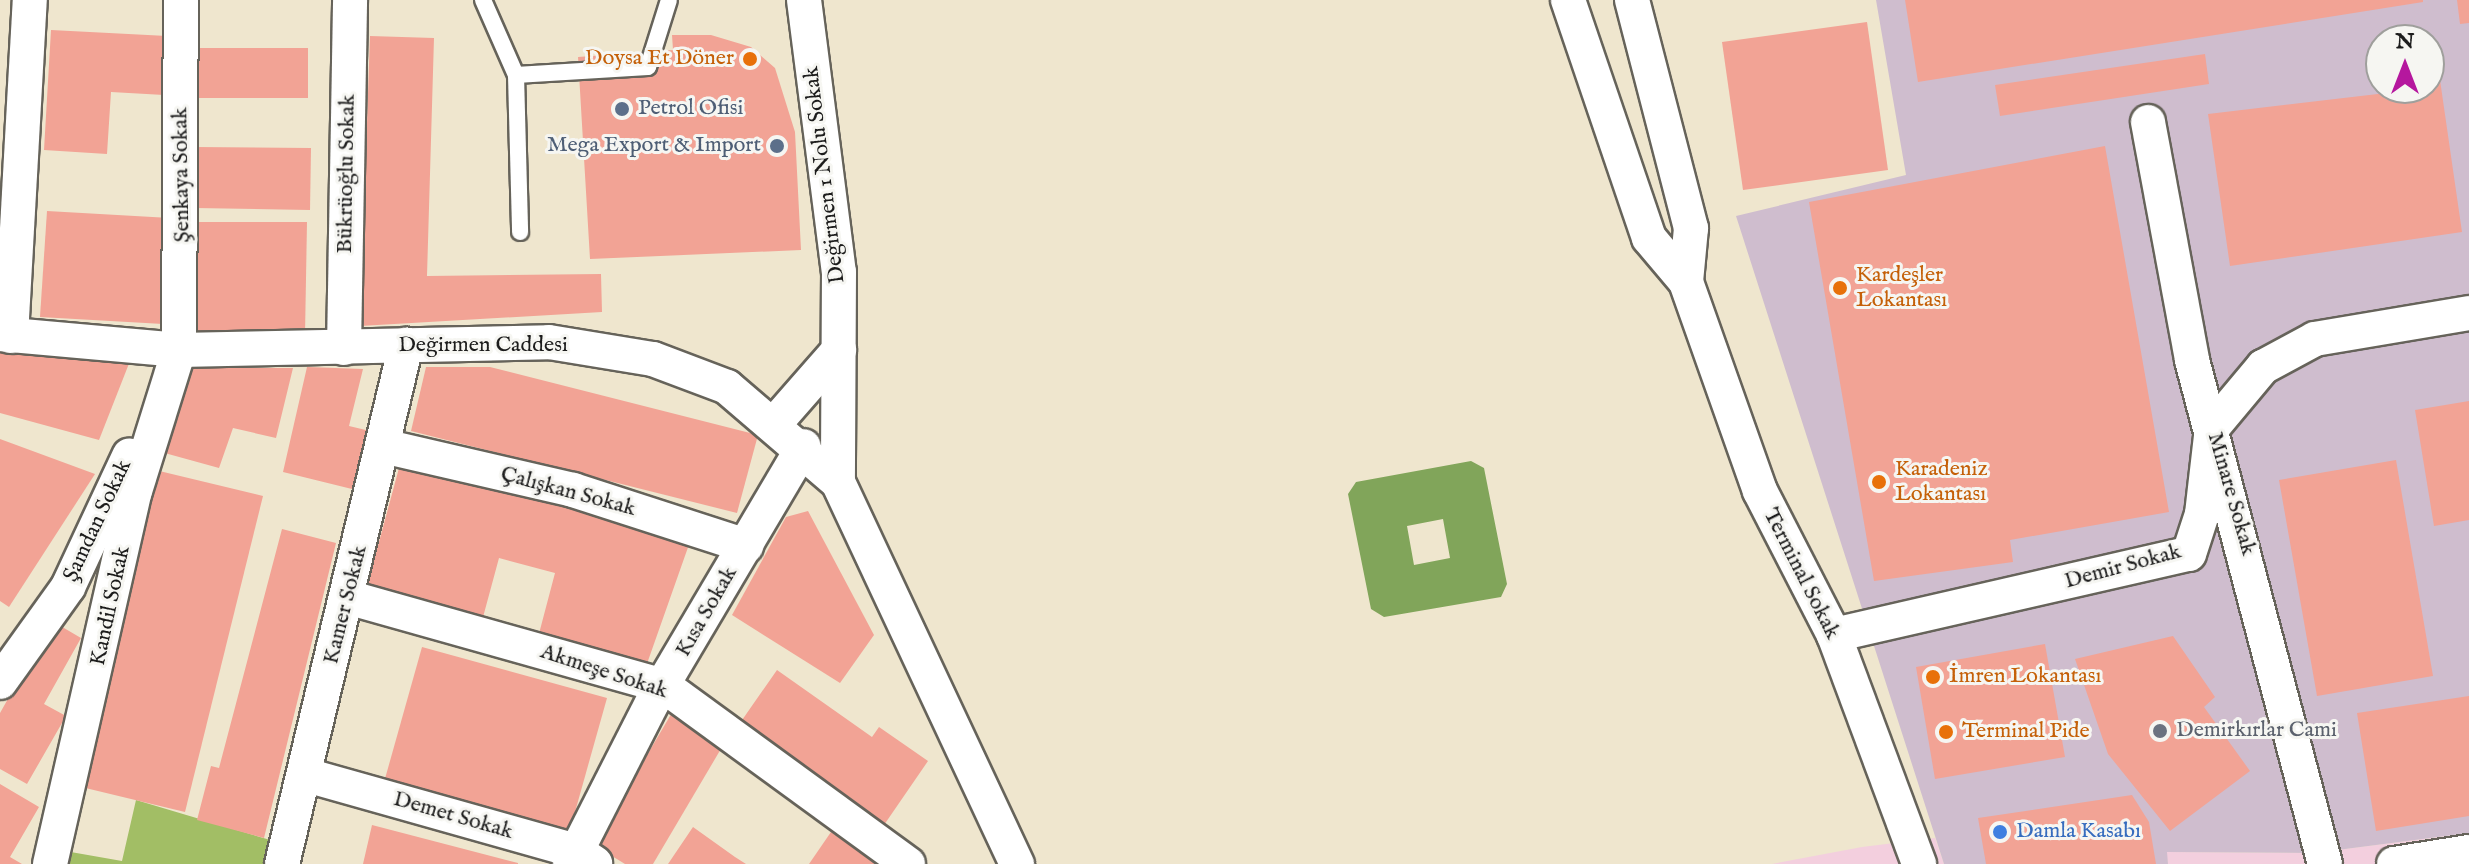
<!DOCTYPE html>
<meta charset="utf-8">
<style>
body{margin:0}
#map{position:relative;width:2469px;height:864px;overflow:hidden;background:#efe6ce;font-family:"IM FELL English",serif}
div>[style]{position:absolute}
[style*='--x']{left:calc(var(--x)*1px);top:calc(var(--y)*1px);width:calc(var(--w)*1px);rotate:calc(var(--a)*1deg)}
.built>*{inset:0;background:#f3cfde}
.industrial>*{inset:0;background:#cfbdce}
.green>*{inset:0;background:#a2be65}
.forest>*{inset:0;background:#81a55a}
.building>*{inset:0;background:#f2a395}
.roads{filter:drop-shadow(2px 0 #66635a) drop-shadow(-2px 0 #66635a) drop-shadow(0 2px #66635a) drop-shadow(0 -2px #66635a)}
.lane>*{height:16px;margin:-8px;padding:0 8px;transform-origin:8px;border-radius:8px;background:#fff}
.street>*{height:34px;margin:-17px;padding:0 17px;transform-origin:17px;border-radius:17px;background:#fff}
.dots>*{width:22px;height:22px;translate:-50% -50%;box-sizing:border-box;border:4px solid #f6f6f2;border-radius:50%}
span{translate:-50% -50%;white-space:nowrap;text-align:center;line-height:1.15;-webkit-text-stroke:6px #f6f6f2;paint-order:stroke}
.food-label{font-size:22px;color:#c56008}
.right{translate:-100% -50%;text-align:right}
.left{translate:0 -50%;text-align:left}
.service-label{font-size:22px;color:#4e5e75}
.street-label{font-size:22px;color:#1c1c1c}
.worship-label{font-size:22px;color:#5b616d}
.shop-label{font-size:22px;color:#366cbe}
.north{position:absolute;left:2365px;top:24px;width:80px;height:80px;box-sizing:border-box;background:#f6f6f2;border:2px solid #9f9f9c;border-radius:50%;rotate:0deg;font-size:22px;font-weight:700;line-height:32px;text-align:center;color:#1c1c1c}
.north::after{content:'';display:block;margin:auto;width:28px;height:36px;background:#b5179e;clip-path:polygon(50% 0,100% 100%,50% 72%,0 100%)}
</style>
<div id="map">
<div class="built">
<i style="clip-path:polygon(2469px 833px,2469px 864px,2168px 864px,2166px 852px,2314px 853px)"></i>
<i style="clip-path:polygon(1935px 838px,1944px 864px,1772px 864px,1862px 847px)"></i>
</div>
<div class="industrial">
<i style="clip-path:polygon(evenodd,1876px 0,2469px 0,2469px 833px,2314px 853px,2167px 852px,2168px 864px,1944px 864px,1736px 216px,1906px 175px,1876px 0,2381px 40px,2429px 40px,2429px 88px,2381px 88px,2381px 40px)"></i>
</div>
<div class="green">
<i style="clip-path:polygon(136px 800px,287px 845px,292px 864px,63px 864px,65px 851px,122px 861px)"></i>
</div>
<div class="forest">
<i style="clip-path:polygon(evenodd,1471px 461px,1484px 468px,1507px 584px,1501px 597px,1384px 617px,1371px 609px,1348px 494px,1356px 482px,1471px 461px,1443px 519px,1450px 558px,1414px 565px,1407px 526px,1443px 519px)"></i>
</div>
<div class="building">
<i style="clip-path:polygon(1905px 0,2423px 0,2423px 2px,1918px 82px)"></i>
<i style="clip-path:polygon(2457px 0,2469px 0,2469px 23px,2460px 24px)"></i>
<i style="clip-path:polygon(1867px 22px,1888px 170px,1743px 190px,1722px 42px)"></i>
<i style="clip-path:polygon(51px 30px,167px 36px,164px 95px,111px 92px,107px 154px,44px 150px)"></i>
<i style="clip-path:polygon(672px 35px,711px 35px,751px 47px,775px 68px,795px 132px,801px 250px,590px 259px,578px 57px,673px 50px)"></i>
<i style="clip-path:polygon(370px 36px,434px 38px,427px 276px,601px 274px,602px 312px,360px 326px)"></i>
<i style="clip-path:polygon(194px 48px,308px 48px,308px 98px,194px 98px)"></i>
<i style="clip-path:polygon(2205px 54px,2209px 84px,2000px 116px,1995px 85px)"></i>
<i style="clip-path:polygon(2440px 80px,2462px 232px,2230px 266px,2208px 114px,2429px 88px)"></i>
<i style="clip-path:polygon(2105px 146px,2169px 512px,2010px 540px,2013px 562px,1874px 581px,1809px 202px)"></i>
<i style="clip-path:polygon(195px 147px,311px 148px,310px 210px,195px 208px)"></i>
<i style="clip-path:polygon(47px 211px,170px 218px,163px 324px,40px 317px)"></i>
<i style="clip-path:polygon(196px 222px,307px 222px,305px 335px,195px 334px)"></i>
<i style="clip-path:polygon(0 346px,130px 361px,99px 440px,0 413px)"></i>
<i style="clip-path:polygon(307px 367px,363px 369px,349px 426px,370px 431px,356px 490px,283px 472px)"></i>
<i style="clip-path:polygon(426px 367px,490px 367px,758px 435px,737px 513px,411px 431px)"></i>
<i style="clip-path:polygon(190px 368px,293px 368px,276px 438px,233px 428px,219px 468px,161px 452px)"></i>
<i style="clip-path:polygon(2469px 401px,2469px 520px,2434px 526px,2415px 410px)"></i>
<i style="clip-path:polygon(0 439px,95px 474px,9px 607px,0 601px)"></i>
<i style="clip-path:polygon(402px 457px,692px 536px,643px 675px,536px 645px,555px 573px,499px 558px,479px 632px,363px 601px)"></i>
<i style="clip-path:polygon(2396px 460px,2433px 676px,2317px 696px,2279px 480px)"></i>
<i style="clip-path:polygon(151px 469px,263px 496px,185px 812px,73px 785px)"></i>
<i style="clip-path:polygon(808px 511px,874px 635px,840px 683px,732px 615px,786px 517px)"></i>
<i style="clip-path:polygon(282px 529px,336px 543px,264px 838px,197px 820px,211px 766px,219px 768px)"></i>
<i style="clip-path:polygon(52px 621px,81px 638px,44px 704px,66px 716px,27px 784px,0 769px,0 713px)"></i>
<i style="clip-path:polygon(2173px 636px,2215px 697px,2204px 707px,2250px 771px,2170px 831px,2108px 754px,2075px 659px)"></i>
<i style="clip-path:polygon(2045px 644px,2065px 757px,1935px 779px,1916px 667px)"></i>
<i style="clip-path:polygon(422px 647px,607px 698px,566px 844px,381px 793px)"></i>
<i style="clip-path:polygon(777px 670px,872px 737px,879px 727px,928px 761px,884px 825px,740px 723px)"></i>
<i style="clip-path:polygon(2469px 696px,2469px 816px,2376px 831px,2357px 713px)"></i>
<i style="clip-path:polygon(673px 711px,725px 742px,653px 864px,625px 864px,594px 845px)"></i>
<i style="clip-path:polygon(0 784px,39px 807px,10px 857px,22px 864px,0 864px)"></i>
<i style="clip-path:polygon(2132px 795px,2149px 822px,2156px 864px,1986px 864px,1978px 818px)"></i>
<i style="clip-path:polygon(372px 825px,518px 863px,518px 864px,363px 864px)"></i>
<i style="clip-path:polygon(693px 827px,735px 857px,746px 864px,668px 864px)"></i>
<i style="clip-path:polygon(831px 832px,877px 864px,809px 864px)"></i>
</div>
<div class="roads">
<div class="lane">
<i style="--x:483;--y:0;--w:82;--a:66.3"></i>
<i style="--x:516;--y:75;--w:132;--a:-3.5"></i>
<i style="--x:648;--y:67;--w:70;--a:-72.6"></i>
<i style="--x:516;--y:75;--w:157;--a:88.5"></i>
</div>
<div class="street">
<i style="--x:804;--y:0;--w:274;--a:82.7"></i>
<i style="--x:839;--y:272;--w:210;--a:90.3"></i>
<i style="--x:1568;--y:0;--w:251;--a:71.2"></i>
<i style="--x:1649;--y:238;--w:57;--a:49.9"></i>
<i style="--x:1686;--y:282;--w:222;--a:70.5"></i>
<i style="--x:1760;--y:491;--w:162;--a:62.8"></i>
<i style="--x:1834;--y:635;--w:244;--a:69.6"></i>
<i style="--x:1632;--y:0;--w:236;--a:75.5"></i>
<i style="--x:1691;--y:228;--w:54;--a:95.3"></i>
<i style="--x:2148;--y:122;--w:242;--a:79.5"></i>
<i style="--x:2192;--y:360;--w:521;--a:75.22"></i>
<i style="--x:0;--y:334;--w:180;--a:5.1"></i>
<i style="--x:179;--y:350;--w:370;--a:-1.2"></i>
<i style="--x:549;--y:342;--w:105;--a:9.3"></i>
<i style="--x:653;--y:359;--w:79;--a:20.7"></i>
<i style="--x:727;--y:387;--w:146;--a:40.6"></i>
<i style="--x:838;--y:482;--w:422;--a:64.9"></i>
<i style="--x:11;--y:336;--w:337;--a:-86.8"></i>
<i style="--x:344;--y:348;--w:348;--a:-89"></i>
<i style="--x:776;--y:422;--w:96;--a:-48.8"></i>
<i style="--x:387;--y:447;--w:191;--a:13"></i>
<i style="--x:573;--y:490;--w:182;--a:17.9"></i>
<i style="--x:347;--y:597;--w:329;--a:15.7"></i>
<i style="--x:664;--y:686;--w:302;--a:36.1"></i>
<i style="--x:1834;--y:635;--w:364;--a:-12.9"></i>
<i style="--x:2189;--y:554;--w:42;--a:-72"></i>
<i style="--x:2202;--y:514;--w:87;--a:-83.4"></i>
<i style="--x:2212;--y:428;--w:80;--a:-50.1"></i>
<i style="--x:2263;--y:367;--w:59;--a:-28.3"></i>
<i style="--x:2315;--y:339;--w:156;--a:-9.6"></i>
<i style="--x:0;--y:682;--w:117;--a:-54.4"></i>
<i style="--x:68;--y:587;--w:145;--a:-65"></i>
<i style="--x:306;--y:775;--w:281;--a:15.7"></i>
<i style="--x:577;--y:851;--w:22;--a:34"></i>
<i style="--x:50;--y:864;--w:383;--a:-77.2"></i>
<i style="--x:135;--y:491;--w:148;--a:-72.7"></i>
<i style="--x:179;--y:350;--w:350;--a:-89.7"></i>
<i style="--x:282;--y:864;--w:534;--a:-76.56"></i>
<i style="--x:570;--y:864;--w:183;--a:-63"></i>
<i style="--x:653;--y:701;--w:296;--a:-59.4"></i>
<i style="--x:2394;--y:864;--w:76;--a:-9.1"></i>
</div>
</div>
<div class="dots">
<i style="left:750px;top:59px;background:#e8710a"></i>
<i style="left:622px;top:109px;background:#5c6f8a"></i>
<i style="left:777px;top:146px;background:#5c6f8a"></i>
<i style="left:1840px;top:288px;background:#e8710a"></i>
<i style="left:1879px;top:482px;background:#e8710a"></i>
<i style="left:1933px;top:677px;background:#e8710a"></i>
<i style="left:2160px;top:731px;background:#6b7280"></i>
<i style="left:1946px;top:732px;background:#e8710a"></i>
<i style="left:2000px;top:832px;background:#3f7fe0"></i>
</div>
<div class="food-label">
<span class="right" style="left:734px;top:59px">Doysa Et Döner</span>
<span class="left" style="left:1856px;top:288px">Kardeşler<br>Lokantası</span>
<span class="left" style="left:1895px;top:482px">Karadeniz<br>Lokantası</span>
<span class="left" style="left:1949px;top:677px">İmren Lokantası</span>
<span class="left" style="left:1962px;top:732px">Terminal Pide</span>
</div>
<div class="service-label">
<span class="left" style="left:638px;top:109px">Petrol Ofisi</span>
<span class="right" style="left:761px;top:146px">Mega Export &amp; Import</span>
</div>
<div class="street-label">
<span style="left:347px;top:174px;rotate:-89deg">Bükrüoğlu Sokak</span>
<span style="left:182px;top:175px;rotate:-91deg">Şenkaya Sokak</span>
<span style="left:825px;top:175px;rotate:-97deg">Değirmen 1 Nolu Sokak</span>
<span style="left:483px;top:346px">Değirmen Caddesi</span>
<span style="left:568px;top:492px;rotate:15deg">Çalışkan Sokak</span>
<span style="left:2231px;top:494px;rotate:74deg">Minare Sokak</span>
<span style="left:98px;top:521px;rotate:-65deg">Şamdan Sokak</span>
<span style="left:2123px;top:567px;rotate:-15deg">Demir Sokak</span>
<span style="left:1801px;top:574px;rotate:63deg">Terminal Sokak</span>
<span style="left:346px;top:605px;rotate:-76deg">Kamer Sokak</span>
<span style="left:111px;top:606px;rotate:-78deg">Kandil Sokak</span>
<span style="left:707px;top:612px;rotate:-60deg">Kısa Sokak</span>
<span style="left:604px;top:672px;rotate:18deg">Akmeşe Sokak</span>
<span style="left:453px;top:816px;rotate:16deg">Demet Sokak</span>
</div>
<div class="worship-label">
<span class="left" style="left:2176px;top:731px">Demirkırlar Cami</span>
</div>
<div class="shop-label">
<span class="left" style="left:2016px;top:832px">Damla Kasabı</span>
</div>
<div class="north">N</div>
</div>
